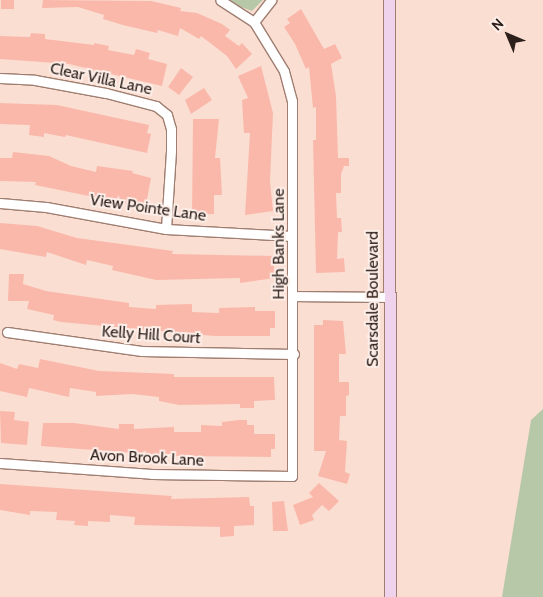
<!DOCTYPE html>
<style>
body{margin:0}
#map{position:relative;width:543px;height:597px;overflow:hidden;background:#fbded2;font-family:Cabin,sans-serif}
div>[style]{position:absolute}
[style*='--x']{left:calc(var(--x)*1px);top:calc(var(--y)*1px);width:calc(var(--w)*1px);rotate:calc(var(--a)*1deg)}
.green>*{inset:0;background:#b7c8a8}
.building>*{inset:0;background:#fab8ab}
.roads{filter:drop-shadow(1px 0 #9f7e71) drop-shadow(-1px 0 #9f7e71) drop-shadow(0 1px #9f7e71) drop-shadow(0 -1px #9f7e71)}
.street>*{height:9px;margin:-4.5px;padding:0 4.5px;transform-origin:4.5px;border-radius:4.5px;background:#fff}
.secondary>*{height:11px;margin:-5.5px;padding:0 5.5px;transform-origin:5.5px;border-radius:5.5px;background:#efd3ec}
span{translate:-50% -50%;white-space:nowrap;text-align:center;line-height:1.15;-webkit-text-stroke:4px #fdeee8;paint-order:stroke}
.street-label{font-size:16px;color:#2d201b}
.north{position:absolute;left:483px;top:10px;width:50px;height:50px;-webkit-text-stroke:4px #fdeee8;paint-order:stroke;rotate:315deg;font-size:14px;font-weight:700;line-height:20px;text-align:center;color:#2d201b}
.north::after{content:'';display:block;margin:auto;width:18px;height:22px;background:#2d201b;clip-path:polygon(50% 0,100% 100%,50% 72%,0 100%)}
</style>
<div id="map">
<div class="green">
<i style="clip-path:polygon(222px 0,263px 0,252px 11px)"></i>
<i style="clip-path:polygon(543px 409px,543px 597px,502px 597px,531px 420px)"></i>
</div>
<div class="building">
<i style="clip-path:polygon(1px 0,14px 0,14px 9px,1px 9px)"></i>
<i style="clip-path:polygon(43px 0,151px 1px,181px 8px,180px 11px,197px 13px,222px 24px,230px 30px,225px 36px,239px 46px,242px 43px,252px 54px,236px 69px,227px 56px,201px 36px,199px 39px,180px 28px,178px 36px,158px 30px,157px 33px,123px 25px,103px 19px,104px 15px,78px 7px,42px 8px)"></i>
<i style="clip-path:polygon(301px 9px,324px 49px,335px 44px,342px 58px,331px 64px,336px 96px,338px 158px,349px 158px,349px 166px,344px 166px,341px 174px,341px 193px,336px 193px,337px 218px,341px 218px,342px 232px,338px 232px,337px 259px,344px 258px,345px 272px,316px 273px,313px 140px,316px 140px,316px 107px,313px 108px,309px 67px,306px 69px,295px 44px,284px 27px,290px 23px,287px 19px)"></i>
<i style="clip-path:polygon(31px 33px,45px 34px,45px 39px,94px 45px,94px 43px,109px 46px,108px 50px,134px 55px,136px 49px,150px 53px,148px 59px,167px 64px,162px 86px,69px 64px,0 59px,0 36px,30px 37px)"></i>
<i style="clip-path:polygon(261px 66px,273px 113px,270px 181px,273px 211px,245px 215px,250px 133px,244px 133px,242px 100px,248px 98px,238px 76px)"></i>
<i style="clip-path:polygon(181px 68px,193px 77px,179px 95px,168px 87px)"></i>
<i style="clip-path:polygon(204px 88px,212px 100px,191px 114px,185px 100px)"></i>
<i style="clip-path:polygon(0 103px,57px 105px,149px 125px,147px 133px,151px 134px,147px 153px,66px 135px,65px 137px,44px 133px,44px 137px,29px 135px,30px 125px,0 124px)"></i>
<i style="clip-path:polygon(193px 119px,219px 119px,215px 158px,220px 158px,222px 195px,214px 195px,214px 214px,192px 214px)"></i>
<i style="clip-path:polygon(13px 152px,49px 156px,71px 166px,96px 172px,97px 166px,133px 171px,132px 173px,151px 178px,147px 199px,143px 207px,35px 185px,36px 182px,0 181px,0 158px,12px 158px)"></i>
<i style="clip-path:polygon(0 223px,37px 226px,77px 238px,173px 251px,172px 254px,274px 256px,274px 278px,240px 283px,240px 278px,156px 280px,112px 270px,113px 266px,87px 260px,86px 265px,47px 252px,46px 257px,0 249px)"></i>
<i style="clip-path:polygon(9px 274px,24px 274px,23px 284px,46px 291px,129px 303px,129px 307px,156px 309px,156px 305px,192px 304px,192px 312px,219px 313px,219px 308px,255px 307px,255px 311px,275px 311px,275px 328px,270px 328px,270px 336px,214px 336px,61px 322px,53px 320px,54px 315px,27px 309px,29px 301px,8px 301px)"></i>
<i style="clip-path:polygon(323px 320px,343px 321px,346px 354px,339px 354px,339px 382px,349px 382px,349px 395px,346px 396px,346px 416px,340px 416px,339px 440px,347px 441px,345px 472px,350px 474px,347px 484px,318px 476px,326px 451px,314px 451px,314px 325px,323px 325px)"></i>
<i style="clip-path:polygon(40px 359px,99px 371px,174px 374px,174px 377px,274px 377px,275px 400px,254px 401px,254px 408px,240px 408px,240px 404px,179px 405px,159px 401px,159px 397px,132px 394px,96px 396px,96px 392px,70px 388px,69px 397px,29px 388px,27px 397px,0 391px,0 363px,17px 369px,19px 364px,38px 368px)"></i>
<i style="clip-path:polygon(0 411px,15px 412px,14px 420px,29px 422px,27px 445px,1px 443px)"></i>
<i style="clip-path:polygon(239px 420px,247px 420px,247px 425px,254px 425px,254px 434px,275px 434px,275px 449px,271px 449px,271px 457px,173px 456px,41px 446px,43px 423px,74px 423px,119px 429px,119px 424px,134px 424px,134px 429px,174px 427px,174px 432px,201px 432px,201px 425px,222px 426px,222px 422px)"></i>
<i style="clip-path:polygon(319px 483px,339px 501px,329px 511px,322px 505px,312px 515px,314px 520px,300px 525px,293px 505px,313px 497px,309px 493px)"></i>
<i style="clip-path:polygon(0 484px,172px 496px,171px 499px,249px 497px,250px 506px,254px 506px,254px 525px,234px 526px,234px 536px,220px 537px,220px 527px,134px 525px,135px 517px,110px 515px,110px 522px,88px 521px,88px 526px,74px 525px,75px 521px,56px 520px,57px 512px,30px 511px,30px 515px,0 510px)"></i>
<i style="clip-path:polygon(284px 501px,288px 531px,273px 531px,272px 502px)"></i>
</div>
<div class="roads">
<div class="street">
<i style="--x:254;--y:22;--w:28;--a:-52"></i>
<i style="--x:0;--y:78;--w:35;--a:3"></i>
<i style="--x:35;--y:80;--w:72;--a:10.4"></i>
<i style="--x:106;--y:93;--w:52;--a:14.6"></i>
<i style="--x:156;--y:106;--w:14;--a:39"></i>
<i style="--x:167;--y:115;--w:15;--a:74"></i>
<i style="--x:171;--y:129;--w:22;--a:90"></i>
<i style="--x:171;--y:151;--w:78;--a:93.7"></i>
<i style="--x:0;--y:203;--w:46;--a:5"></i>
<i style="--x:46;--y:207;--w:122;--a:10.4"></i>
<i style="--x:166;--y:229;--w:126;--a:3.2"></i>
<i style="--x:294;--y:296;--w:95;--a:0.6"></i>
<i style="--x:7;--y:332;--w:136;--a:8"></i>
<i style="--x:142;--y:351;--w:152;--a:1.1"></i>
<i style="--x:0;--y:463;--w:152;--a:4.1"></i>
<i style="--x:152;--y:474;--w:140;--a:0.8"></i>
<i style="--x:292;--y:476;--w:375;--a:-90"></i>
<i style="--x:292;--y:101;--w:31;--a:-105"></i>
<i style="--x:284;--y:71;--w:57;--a:-121.5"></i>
<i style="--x:254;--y:22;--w:40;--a:-147.1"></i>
</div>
<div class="secondary">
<i style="--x:389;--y:0;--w:597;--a:89.9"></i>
</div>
</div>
<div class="street-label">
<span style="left:101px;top:79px;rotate:12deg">Clear Villa Lane</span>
<span style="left:148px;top:208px;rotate:8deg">View Pointe Lane</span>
<span style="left:279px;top:244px;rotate:-90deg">High Banks Lane</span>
<span style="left:373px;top:299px;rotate:-90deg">Scarsdale Boulevard</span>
<span style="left:151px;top:335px;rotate:4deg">Kelly Hill Court</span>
<span style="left:147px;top:458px;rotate:3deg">Avon Brook Lane</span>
</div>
<div class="north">N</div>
</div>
